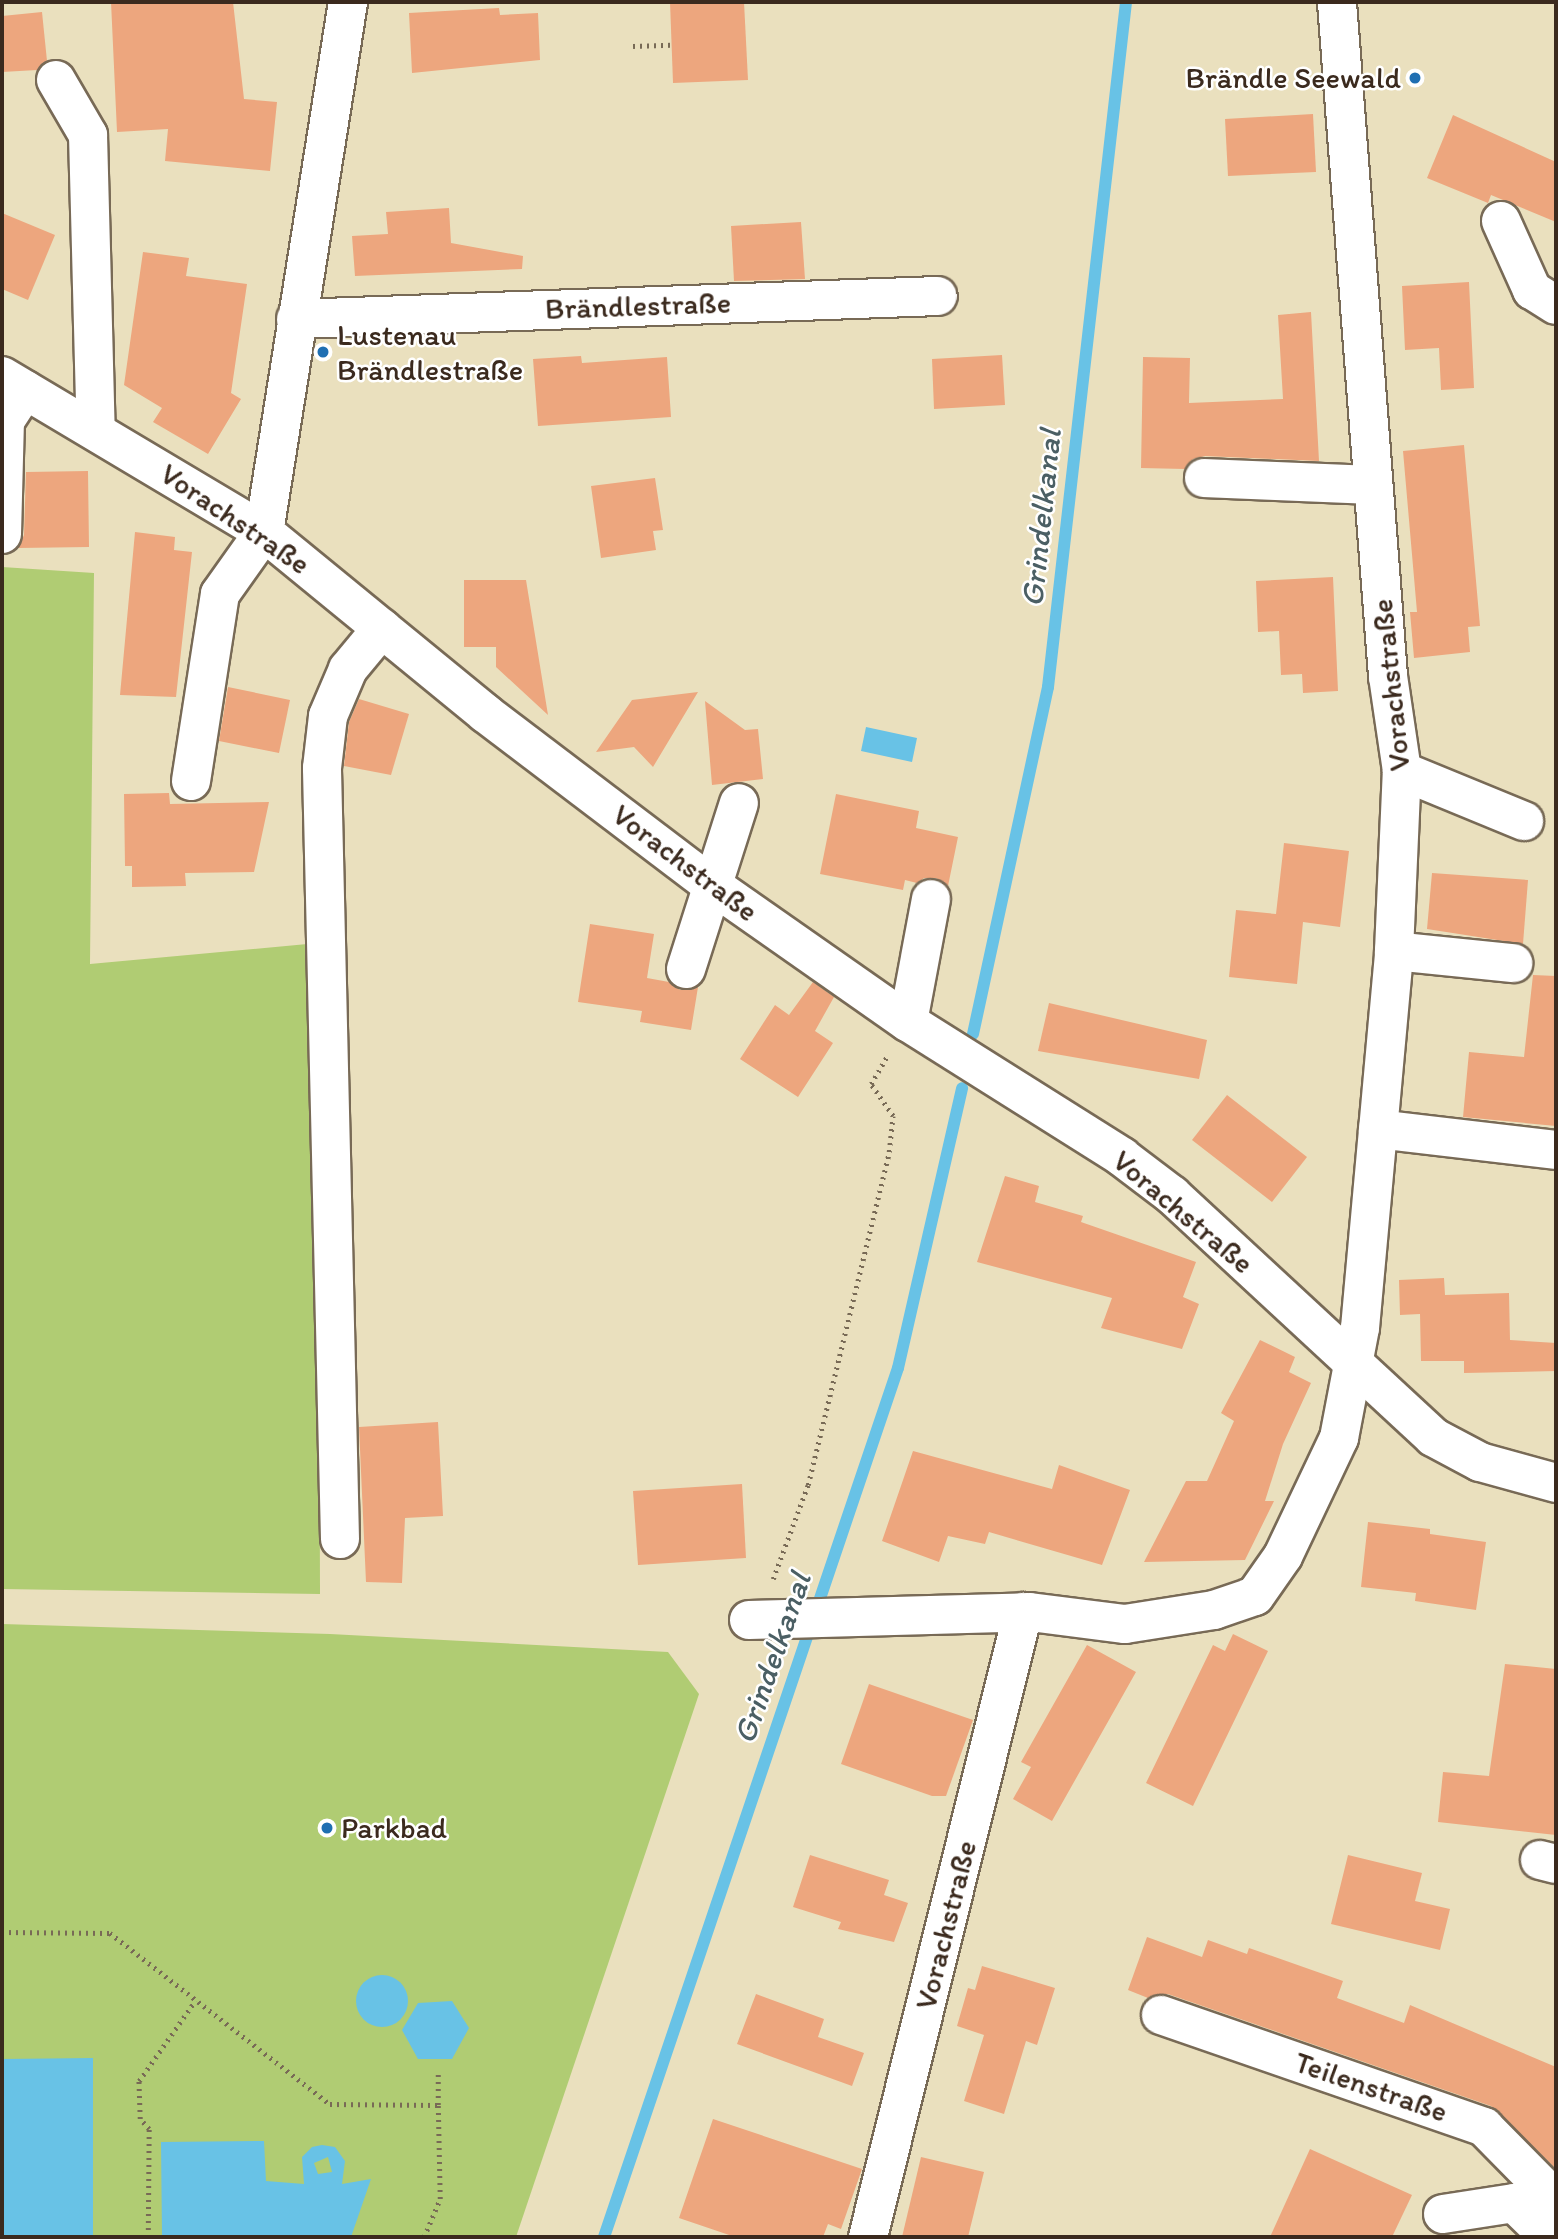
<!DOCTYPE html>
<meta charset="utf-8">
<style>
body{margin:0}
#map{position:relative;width:1558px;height:2239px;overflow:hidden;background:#eae0be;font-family:Itim,sans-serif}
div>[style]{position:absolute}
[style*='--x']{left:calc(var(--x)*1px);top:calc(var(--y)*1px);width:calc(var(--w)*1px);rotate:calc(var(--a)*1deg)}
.green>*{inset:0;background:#b0cc73}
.water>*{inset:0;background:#68c2e6}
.round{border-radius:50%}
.stream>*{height:12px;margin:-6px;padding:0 6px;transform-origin:6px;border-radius:6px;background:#68c2e6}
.building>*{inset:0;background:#eda67e}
.path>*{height:4.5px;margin-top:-2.25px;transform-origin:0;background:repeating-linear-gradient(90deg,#786a56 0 2px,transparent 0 7px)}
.roads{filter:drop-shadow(2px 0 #786a56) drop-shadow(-2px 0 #786a56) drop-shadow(0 2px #786a56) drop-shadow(0 -2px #786a56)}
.minor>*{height:38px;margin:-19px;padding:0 19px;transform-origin:19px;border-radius:19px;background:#fff}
.dots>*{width:19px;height:19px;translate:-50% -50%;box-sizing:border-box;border:4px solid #fff;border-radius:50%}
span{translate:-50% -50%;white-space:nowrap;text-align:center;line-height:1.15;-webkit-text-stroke:5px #fff;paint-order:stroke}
.poi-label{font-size:30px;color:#3b2a1e}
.right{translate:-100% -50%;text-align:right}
.left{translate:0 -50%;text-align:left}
.street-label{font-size:30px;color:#3b2a1e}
.water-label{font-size:32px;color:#4b5f64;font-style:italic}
.frame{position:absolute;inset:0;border:4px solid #3b2a1e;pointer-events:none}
</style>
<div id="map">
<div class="green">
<i style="clip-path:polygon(2px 567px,94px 573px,90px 964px,318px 943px,320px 1594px,2px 1589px)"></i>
<i style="clip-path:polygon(2px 1624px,330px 1634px,668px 1652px,699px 1694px,516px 2237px,2px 2237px)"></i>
</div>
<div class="water">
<i style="clip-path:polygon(866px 727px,917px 738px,912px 762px,861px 751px)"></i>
<i class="round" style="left:356px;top:1975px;width:52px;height:52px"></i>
<i style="clip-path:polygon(452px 2001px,469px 2028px,452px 2059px,418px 2059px,402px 2030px,418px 2003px)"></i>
<i style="clip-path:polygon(93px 2058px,93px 2237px,2px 2237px,2px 2059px)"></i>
<i style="clip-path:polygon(evenodd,264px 2141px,266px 2181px,304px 2184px,302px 2157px,312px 2147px,322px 2145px,335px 2147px,345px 2161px,342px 2184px,371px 2179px,351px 2237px,162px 2237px,161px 2142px,264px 2141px,328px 2157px,332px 2172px,318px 2174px,314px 2163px,328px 2157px)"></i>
</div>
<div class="stream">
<i style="--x:973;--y:1034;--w:355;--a:-77.8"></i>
<i style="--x:1048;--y:687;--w:689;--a:-83.5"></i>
<i style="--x:604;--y:2237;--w:917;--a:-71.31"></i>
<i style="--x:898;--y:1368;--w:287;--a:-77.1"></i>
</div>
<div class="building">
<i style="clip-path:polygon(111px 2px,233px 2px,244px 99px,277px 102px,270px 171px,165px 161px,168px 129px,117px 132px)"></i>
<i style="clip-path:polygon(670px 2px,744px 2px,748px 80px,673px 83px)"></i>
<i style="clip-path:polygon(499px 8px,500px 15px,538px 13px,540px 60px,412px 73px,409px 13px)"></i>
<i style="clip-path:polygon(42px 12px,47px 61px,37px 70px,2px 72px,2px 16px)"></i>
<i style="clip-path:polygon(1313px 114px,1316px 172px,1228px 176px,1225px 119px)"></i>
<i style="clip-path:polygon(1453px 115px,1556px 162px,1556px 222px,1491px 195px,1488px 203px,1427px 178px)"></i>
<i style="clip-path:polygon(449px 208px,451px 243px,523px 256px,522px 269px,355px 276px,352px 236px,388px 234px,386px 212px)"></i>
<i style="clip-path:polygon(2px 213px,55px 235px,28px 300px,2px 289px)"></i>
<i style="clip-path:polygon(801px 222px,805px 279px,734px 281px,731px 226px)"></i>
<i style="clip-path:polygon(143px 252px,189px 258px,186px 276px,247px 284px,231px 393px,241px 399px,208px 454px,153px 422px,162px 408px,124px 385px)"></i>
<i style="clip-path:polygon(1469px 282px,1474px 388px,1441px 390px,1439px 348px,1405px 350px,1402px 286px)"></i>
<i style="clip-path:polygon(1311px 312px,1319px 461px,1205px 456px,1193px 459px,1185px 469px,1141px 468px,1143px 357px,1190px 358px,1189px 403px,1283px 399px,1278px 315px)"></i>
<i style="clip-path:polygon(1002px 355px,1005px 405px,934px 409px,932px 359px)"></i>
<i style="clip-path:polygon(581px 356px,582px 363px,667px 357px,671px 417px,538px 426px,533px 359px)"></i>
<i style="clip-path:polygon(1464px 445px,1480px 626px,1468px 627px,1470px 652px,1414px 658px,1410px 612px,1417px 612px,1403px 451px)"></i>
<i style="clip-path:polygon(88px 471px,89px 547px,18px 548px,24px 535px,26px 472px)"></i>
<i style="clip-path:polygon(655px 478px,663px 530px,653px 531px,656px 550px,601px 558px,591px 486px)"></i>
<i style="clip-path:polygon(135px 532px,175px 537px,174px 550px,192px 552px,176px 697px,120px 695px)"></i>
<i style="clip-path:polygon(1333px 577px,1338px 691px,1303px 693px,1302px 674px,1281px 675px,1279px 631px,1258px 632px,1256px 581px)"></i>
<i style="clip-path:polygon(464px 580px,526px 580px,548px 715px,496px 667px,496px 647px,464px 647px)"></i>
<i style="clip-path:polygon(228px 687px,290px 700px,279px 753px,219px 741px)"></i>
<i style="clip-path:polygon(698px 692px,653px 767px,634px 747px,596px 752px,632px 700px)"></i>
<i style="clip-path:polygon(359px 699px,409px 714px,391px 775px,344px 766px,349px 722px)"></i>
<i style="clip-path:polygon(705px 701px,745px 730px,758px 729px,763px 779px,712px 785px)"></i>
<i style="clip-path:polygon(169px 793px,170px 804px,269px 802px,254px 872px,185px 873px,186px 886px,132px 887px,132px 866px,125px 866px,124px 794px)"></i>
<i style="clip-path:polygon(836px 794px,919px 811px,916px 828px,958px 837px,948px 886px,936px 878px,924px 878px,917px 883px,905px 880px,903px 890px,820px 874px)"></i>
<i style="clip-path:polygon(1284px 843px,1349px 851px,1340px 927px,1303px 922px,1297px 984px,1229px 977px,1236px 910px,1276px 914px)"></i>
<i style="clip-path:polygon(1432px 873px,1528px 880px,1523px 944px,1427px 929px)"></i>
<i style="clip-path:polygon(590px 924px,654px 934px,647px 978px,669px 982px,680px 990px,698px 987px,691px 1030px,640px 1022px,642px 1011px,578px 1002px)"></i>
<i style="clip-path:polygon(1533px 975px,1556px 976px,1556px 1126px,1463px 1117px,1469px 1052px,1524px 1057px)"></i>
<i style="clip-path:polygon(813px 982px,834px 997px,815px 1031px,833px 1043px,798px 1097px,740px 1059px,775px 1005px,789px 1015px)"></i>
<i style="clip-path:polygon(1049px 1003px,1207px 1040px,1199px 1079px,1038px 1051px)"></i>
<i style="clip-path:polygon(1227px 1095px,1307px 1157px,1272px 1202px,1192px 1140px)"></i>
<i style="clip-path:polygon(1005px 1176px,1039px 1186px,1035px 1202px,1083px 1216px,1081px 1222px,1196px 1262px,1183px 1297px,1199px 1304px,1182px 1349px,1101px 1328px,1112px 1298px,977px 1262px)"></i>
<i style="clip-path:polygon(1444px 1278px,1445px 1295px,1509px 1293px,1510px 1340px,1556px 1343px,1556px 1371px,1464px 1373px,1464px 1361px,1421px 1361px,1420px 1314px,1400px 1315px,1399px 1280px)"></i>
<i style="clip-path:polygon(1260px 1340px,1295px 1357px,1289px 1372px,1311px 1383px,1283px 1444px,1265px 1501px,1274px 1501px,1245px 1560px,1144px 1562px,1186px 1481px,1207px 1481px,1234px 1421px,1221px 1413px)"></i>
<i style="clip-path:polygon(438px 1422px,443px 1516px,405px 1518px,402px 1583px,366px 1582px,359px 1427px)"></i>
<i style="clip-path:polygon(913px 1451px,1052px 1489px,1059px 1465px,1130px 1490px,1102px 1565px,989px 1532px,985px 1544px,948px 1536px,939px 1562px,882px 1541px)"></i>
<i style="clip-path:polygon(742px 1484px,746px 1558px,638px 1565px,633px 1491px)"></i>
<i style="clip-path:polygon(1368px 1522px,1430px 1529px,1430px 1534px,1486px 1542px,1476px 1610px,1415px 1601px,1416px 1593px,1361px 1587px)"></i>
<i style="clip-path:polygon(1233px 1634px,1268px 1651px,1193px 1806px,1146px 1783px,1213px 1645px,1225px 1651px)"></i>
<i style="clip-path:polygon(1087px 1645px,1136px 1672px,1052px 1821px,1013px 1799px,1031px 1767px,1021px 1762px)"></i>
<i style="clip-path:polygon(1505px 1664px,1556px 1669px,1556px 1835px,1438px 1822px,1443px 1772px,1489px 1776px)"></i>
<i style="clip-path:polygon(869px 1684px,973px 1720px,946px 1796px,932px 1796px,841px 1764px)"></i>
<i style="clip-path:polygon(810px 1855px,889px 1880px,884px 1895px,908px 1903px,894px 1942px,838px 1929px,841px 1922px,793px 1907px)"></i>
<i style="clip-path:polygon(1348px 1855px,1422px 1873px,1415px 1901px,1450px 1909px,1440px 1950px,1331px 1924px)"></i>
<i style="clip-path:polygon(1147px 1937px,1202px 1957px,1208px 1940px,1247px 1954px,1249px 1948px,1343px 1981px,1337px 1998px,1404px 2023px,1410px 2005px,1556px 2067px,1556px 2169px,1491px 2106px,1168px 1994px,1148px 1998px,1128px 1990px)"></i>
<i style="clip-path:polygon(982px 1966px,1055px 1988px,1037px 2045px,1026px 2041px,1004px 2114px,964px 2101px,984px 2035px,957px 2026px,968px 1988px,975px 1990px)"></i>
<i style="clip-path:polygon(756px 1994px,824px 2019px,818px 2037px,864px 2053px,852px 2086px,737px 2044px)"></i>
<i style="clip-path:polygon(713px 2119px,862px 2169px,841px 2229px,828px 2224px,823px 2237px,735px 2237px,679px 2218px)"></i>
<i style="clip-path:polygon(1310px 2149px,1412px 2195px,1392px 2237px,1270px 2237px)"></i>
<i style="clip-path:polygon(921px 2157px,984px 2172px,968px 2237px,902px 2237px)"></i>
</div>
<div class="path">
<i style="--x:633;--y:46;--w:38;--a:-2"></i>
<i style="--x:773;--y:1579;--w:100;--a:-69.6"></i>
<i style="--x:808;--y:1485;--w:343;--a:-76.3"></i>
<i style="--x:889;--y:1152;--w:36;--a:-84"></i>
<i style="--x:893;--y:1116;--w:39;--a:-125"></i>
<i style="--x:871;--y:1084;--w:32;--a:-60"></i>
<i style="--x:2;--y:1932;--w:108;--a:0.5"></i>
<i style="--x:110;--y:1933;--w:279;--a:37.9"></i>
<i style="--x:330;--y:2104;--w:108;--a:0.5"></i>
<i style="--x:438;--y:2105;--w:35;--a:-90"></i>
<i style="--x:148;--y:2237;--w:108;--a:-89.5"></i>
<i style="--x:149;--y:2129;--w:13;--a:-132"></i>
<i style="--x:140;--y:2119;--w:38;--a:-92"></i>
<i style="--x:139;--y:2081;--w:98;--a:-55"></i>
<i style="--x:424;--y:2237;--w:41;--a:-67.2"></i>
<i style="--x:440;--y:2199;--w:94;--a:-91.2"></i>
</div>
<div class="roads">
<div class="minor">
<i style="--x:56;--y:80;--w:64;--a:59.8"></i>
<i style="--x:88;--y:135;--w:296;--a:88.5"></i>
<i style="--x:1501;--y:221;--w:76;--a:65.8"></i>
<i style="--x:1532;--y:290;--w:28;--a:32"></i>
<i style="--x:296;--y:319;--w:642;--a:-2.05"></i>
<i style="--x:2;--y:376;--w:305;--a:30.8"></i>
<i style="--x:264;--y:532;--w:286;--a:39.3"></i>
<i style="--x:485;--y:713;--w:285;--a:37.2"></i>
<i style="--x:712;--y:885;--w:239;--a:35"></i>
<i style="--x:908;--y:1022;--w:253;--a:32.2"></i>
<i style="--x:1122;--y:1157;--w:63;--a:37.2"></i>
<i style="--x:1172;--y:1195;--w:356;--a:42.8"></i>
<i style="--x:1433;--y:1437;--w:53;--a:28"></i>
<i style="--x:1480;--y:1462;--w:79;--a:15.4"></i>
<i style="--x:1204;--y:478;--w:168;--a:2.4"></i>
<i style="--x:2;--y:534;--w:113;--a:-88.5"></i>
<i style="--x:5;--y:421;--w:37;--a:-57"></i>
<i style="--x:1402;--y:771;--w:132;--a:22.3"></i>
<i style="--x:191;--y:781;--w:189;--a:-81.2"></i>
<i style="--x:220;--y:594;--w:76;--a:-54.6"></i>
<i style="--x:264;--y:532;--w:537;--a:-80.99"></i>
<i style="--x:1394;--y:951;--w:120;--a:5.8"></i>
<i style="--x:686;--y:969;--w:174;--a:-72.3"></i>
<i style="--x:908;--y:1022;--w:125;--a:-79.4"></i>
<i style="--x:1378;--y:1129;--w:179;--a:6.7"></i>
<i style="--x:340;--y:1539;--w:771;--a:-91.34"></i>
<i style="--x:322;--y:768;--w:52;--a:-83.4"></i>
<i style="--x:328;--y:716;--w:51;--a:-66.9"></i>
<i style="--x:348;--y:669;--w:53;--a:-50.3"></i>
<i style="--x:749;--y:1620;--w:281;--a:-1.6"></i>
<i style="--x:1030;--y:1612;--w:96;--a:7.2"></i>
<i style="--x:1125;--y:1624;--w:90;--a:-8.9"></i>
<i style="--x:1214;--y:1610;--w:43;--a:-18.9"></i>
<i style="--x:1255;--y:1596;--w:49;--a:-55"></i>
<i style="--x:1283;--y:1556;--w:131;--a:-64.6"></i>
<i style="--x:1339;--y:1438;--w:112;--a:-79.2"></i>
<i style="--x:1360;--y:1328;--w:379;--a:-84.8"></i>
<i style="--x:1394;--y:951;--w:180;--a:-87.5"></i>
<i style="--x:1402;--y:771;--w:96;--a:-98.4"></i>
<i style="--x:1388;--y:676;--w:676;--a:-94.33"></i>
<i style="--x:1540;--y:1860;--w:16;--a:14"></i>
<i style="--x:1161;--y:2015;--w:342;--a:19.1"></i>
<i style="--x:1484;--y:2127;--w:103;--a:45.4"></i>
<i style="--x:1443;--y:2214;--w:72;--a:-8.8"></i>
<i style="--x:1514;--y:2203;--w:49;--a:44.2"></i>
<i style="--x:868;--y:2237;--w:644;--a:-76.07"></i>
</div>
</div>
<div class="dots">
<i style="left:1415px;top:78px;background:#1f6fb2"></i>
<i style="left:323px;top:352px;background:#1f6fb2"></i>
<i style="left:327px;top:1828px;background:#1f6fb2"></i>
</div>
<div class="poi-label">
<span class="right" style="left:1401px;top:78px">Brändle Seewald</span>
<span class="left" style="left:337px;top:352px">Lustenau<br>Brändlestraße</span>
<span class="left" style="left:341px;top:1828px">Parkbad</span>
</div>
<div class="street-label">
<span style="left:638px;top:306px;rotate:-2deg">Brändlestraße</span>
<span style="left:235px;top:519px;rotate:34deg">Vorachstraße</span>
<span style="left:1391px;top:685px;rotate:-96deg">Vorachstraße</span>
<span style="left:685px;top:863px;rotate:37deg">Vorachstraße</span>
<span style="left:1183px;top:1212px;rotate:40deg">Vorachstraße</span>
<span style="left:946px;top:1925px;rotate:-76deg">Vorachstraße</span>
<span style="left:1371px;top:2087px;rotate:19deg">Teilenstraße</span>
</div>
<div class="water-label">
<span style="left:1041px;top:518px;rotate:-84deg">Grindelkanal</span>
<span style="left:772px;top:1658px;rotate:-71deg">Grindelkanal</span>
</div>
<div class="frame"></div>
</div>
